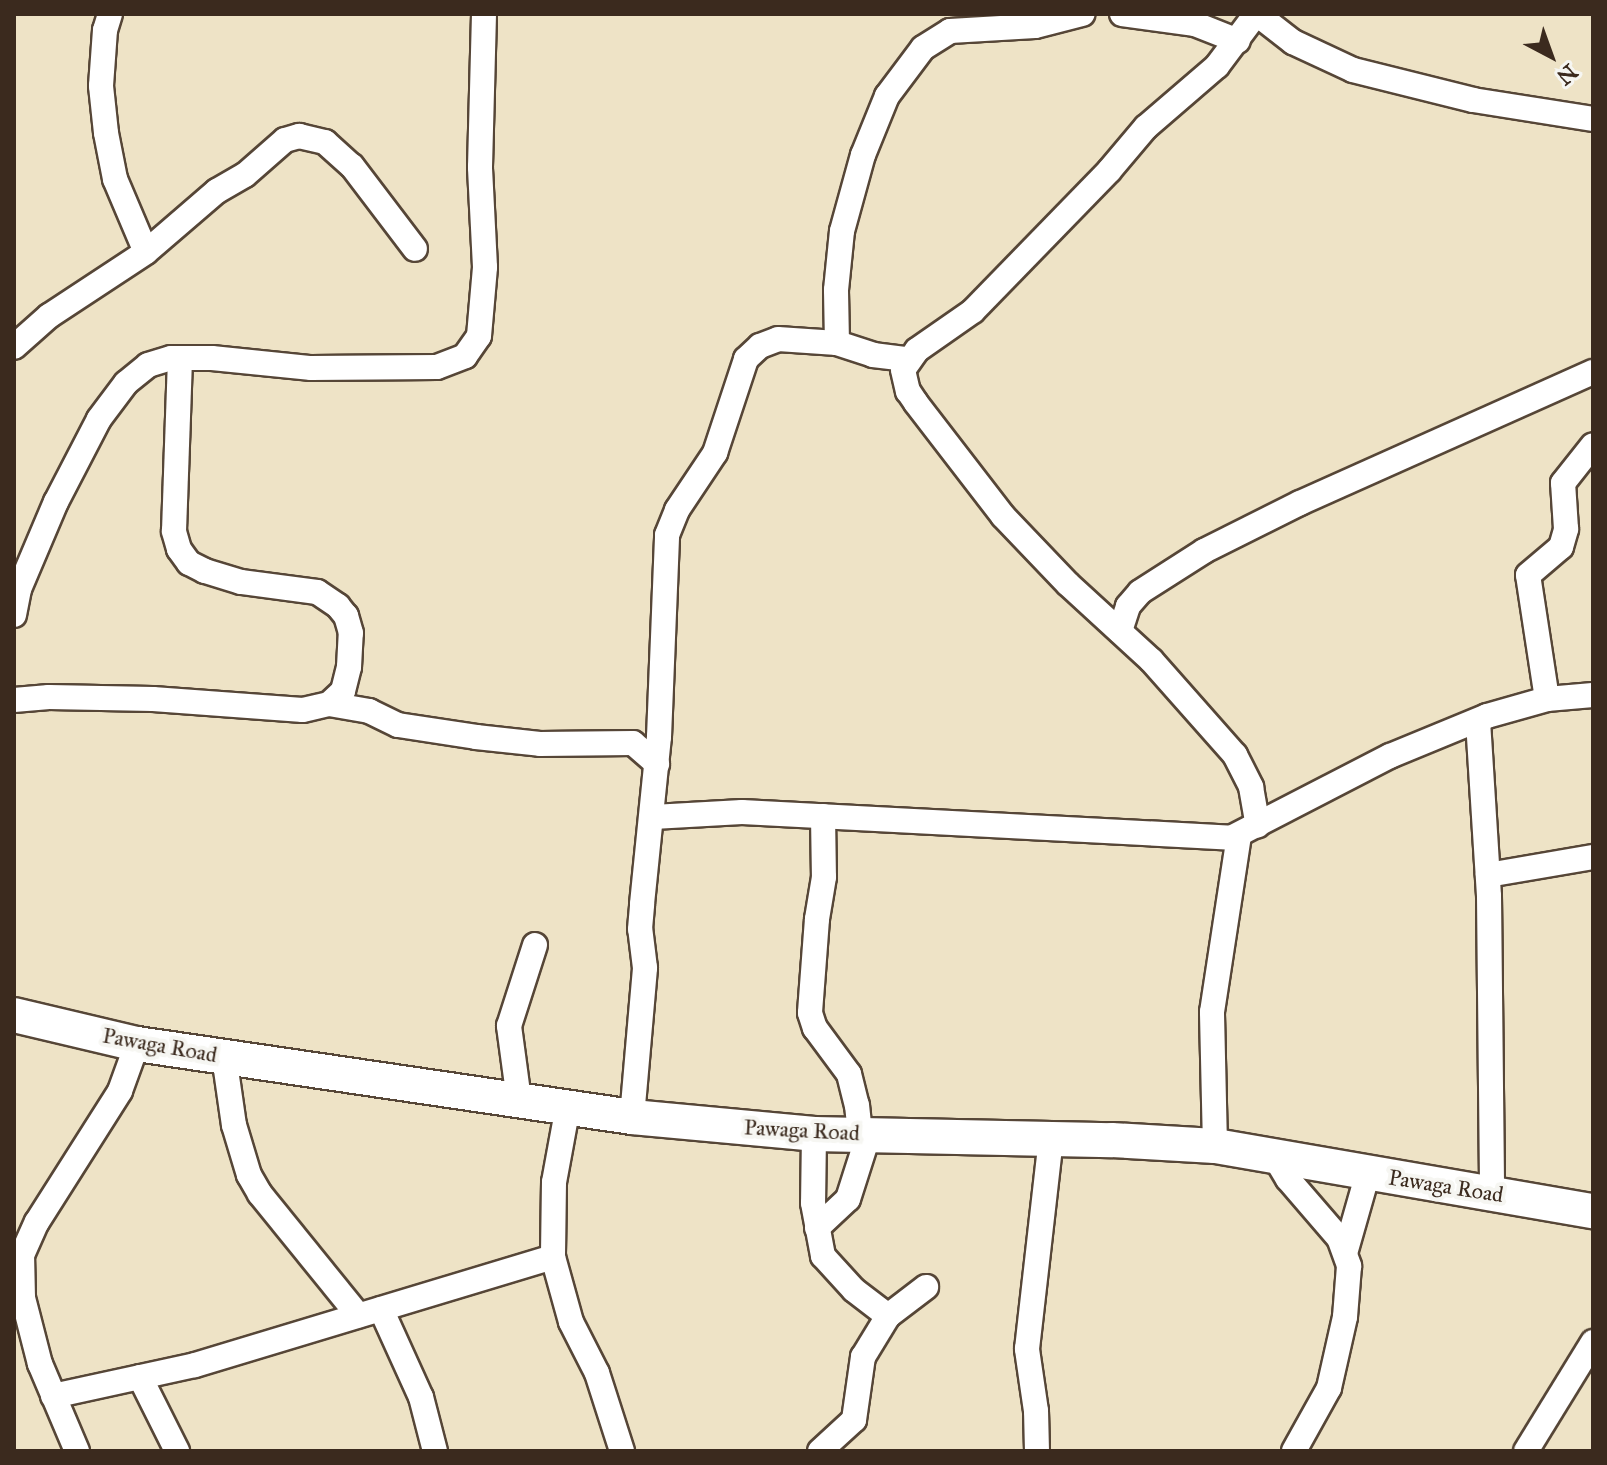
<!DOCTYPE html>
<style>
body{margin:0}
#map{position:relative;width:1607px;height:1465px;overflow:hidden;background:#eee3c6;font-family:"IM FELL Great Primer",serif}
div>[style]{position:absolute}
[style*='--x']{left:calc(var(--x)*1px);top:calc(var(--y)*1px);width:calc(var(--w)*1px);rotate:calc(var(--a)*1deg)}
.roads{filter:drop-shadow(2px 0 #564637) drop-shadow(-2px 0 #564637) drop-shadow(0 2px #564637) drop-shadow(0 -2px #564637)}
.minor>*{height:24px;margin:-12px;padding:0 12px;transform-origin:12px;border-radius:12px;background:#fff}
.secondary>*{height:34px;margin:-17px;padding:0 17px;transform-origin:17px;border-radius:17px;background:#fff}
span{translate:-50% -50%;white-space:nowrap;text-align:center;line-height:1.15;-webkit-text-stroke:8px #f6f6f2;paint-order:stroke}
.street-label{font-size:22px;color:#3b2a1e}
.frame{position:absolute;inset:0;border:16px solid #3b2a1e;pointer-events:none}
.north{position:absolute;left:1511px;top:16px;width:80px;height:80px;-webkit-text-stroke:6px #f6f6f2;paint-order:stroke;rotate:139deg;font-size:22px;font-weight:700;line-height:32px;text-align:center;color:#3b2a1e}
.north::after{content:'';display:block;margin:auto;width:28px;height:36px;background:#3b2a1e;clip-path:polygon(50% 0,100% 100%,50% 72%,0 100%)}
</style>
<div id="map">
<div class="roads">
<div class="minor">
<i style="--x:110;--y:14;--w:17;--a:107"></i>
<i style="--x:105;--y:30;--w:56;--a:94.1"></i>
<i style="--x:101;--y:86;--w:47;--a:83.9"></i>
<i style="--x:106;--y:133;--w:47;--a:78.9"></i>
<i style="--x:115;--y:179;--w:79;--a:67"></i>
<i style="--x:1122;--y:14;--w:74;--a:7.8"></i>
<i style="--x:1195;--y:24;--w:46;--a:21.6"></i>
<i style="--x:1256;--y:14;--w:65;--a:126.9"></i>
<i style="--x:1217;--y:66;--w:94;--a:139.3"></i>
<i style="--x:1146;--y:127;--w:57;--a:130.1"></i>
<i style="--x:1109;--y:171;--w:195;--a:134.2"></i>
<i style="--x:973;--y:311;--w:68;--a:145.1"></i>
<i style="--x:917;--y:350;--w:24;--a:125"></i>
<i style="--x:903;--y:370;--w:22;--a:77"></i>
<i style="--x:908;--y:391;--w:14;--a:56"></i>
<i style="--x:916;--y:403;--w:143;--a:52.4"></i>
<i style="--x:1003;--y:516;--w:94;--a:46.3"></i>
<i style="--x:1068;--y:584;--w:113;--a:42.5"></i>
<i style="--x:1151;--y:660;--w:127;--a:48.5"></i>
<i style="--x:1235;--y:755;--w:36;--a:63"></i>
<i style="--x:1251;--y:787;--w:39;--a:80"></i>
<i style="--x:1257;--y:14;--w:46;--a:37.9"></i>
<i style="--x:1293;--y:42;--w:66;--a:25"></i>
<i style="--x:1353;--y:70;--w:124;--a:14"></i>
<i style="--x:1473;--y:100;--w:121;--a:9"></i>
<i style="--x:837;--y:343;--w:53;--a:-91.1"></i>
<i style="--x:836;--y:290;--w:59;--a:-84.2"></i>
<i style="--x:842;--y:231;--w:79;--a:-74.6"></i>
<i style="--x:863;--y:155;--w:64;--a:-67.9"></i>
<i style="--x:887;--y:96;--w:60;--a:-53.1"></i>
<i style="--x:923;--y:48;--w:32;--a:-32"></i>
<i style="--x:950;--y:31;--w:85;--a:-3.4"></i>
<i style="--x:1035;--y:26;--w:49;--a:-14.3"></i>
<i style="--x:14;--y:347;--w:47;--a:-41.5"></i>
<i style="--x:49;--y:316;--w:116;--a:-33.4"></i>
<i style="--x:146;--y:252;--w:94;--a:-40.7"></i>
<i style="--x:217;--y:191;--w:32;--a:-30"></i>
<i style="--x:245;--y:175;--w:53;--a:-41.2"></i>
<i style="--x:285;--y:140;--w:15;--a:-16"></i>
<i style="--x:299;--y:136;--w:27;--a:13"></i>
<i style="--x:325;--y:142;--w:36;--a:42"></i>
<i style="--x:352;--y:166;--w:104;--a:52.8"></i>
<i style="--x:14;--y:615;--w:26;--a:-79"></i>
<i style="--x:19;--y:589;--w:95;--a:-67"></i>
<i style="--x:56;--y:502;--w:93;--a:-62.6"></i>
<i style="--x:99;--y:419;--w:45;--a:-53.1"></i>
<i style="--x:126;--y:383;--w:28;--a:-39"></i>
<i style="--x:148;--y:365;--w:24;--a:-17"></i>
<i style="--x:171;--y:358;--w:41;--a:0"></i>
<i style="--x:212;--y:358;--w:100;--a:5.8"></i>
<i style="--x:311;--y:368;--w:126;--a:-0.5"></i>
<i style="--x:437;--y:367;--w:30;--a:-21"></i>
<i style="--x:465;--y:356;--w:24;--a:-55"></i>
<i style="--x:479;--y:336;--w:69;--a:-85"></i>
<i style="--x:485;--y:267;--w:100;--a:-92.9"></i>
<i style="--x:480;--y:167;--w:153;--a:-88.5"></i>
<i style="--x:1120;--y:631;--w:26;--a:-72"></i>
<i style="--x:1128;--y:606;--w:18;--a:-49"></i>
<i style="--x:1140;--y:592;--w:76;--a:-32.6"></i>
<i style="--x:1204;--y:551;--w:107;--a:-26.6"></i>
<i style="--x:1300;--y:503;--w:321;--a:-24.1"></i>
<i style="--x:1547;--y:699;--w:125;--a:-98.7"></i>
<i style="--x:1528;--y:575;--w:43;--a:-40.3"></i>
<i style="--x:1561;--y:547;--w:19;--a:-74"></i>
<i style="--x:1566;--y:529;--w:46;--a:-93.7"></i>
<i style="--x:1563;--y:483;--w:48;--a:-51.7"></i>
<i style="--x:14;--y:700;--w:35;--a:-5"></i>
<i style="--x:49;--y:697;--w:104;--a:1.1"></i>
<i style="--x:153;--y:699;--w:150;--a:4.2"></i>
<i style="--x:303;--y:710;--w:27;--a:-13"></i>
<i style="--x:329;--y:704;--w:19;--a:-43"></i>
<i style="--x:343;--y:691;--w:25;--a:-76"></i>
<i style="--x:349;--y:667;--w:34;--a:-87"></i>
<i style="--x:351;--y:633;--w:18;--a:-106"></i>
<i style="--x:346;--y:616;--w:13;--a:-129"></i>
<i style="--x:338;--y:606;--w:25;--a:-146"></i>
<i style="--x:317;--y:592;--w:77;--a:-172.5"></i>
<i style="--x:241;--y:582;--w:38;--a:-163"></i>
<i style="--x:205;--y:571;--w:18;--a:-153"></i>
<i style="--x:189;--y:563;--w:17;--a:-126"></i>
<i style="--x:179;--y:549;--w:19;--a:-106"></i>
<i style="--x:174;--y:531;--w:173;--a:-88"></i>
<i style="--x:329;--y:704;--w:41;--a:9.9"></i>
<i style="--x:369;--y:711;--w:32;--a:26"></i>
<i style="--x:398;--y:725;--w:79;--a:8.7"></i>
<i style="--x:476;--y:737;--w:64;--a:6.2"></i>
<i style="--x:540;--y:744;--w:93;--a:-0.6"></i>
<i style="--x:633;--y:743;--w:32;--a:41"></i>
<i style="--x:1478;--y:721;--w:175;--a:86.4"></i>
<i style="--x:1489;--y:896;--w:296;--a:89.4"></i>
<i style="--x:823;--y:816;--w:61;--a:89.1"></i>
<i style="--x:824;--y:877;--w:43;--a:99.5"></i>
<i style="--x:817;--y:919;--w:94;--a:94.3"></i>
<i style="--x:810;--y:1013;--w:16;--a:72"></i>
<i style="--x:815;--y:1028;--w:57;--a:53.5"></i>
<i style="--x:849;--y:1074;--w:32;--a:76"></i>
<i style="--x:857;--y:1105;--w:28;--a:84"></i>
<i style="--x:653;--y:817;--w:89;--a:-3.2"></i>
<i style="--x:742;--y:812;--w:490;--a:3"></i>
<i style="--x:1231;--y:838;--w:179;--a:-27.3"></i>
<i style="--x:1390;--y:756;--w:105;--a:-22.4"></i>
<i style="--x:1487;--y:716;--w:62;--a:-15.8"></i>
<i style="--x:1547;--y:699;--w:46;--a:-5"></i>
<i style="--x:1488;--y:875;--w:107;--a:-9.7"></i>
<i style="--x:224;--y:1056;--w:70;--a:81.8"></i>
<i style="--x:234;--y:1125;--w:52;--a:73.3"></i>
<i style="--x:249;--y:1175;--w:22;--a:60"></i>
<i style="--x:260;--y:1194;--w:156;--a:51"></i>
<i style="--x:519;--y:1100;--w:75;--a:-97.7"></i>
<i style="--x:509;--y:1026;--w:85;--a:-72.2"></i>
<i style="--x:568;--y:1106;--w:77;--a:100.4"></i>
<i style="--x:554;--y:1182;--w:75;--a:90.8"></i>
<i style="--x:553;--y:1257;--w:67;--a:74.5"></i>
<i style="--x:571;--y:1322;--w:57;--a:63"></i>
<i style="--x:597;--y:1373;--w:82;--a:72.2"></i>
<i style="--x:632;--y:1117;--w:150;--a:-85"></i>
<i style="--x:645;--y:968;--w:39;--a:-97"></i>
<i style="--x:640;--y:929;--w:25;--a:-85"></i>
<i style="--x:642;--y:904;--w:168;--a:-84.2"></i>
<i style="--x:659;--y:737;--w:202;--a:-87.7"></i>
<i style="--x:667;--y:535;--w:27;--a:-68"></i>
<i style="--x:677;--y:510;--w:69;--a:-56.3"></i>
<i style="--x:715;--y:453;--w:99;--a:-71.7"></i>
<i style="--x:746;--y:359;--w:19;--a:-43"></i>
<i style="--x:760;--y:346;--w:19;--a:-21"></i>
<i style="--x:778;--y:339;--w:59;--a:3.9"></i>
<i style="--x:837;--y:343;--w:38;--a:18"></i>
<i style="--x:873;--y:355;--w:34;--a:7"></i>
<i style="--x:814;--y:1134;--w:69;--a:90.8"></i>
<i style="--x:813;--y:1203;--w:54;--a:79.3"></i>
<i style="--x:823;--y:1256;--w:46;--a:47.6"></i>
<i style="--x:854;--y:1290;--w:43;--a:37.4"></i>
<i style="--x:1215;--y:1146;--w:134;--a:-91.3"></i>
<i style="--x:1212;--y:1012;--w:178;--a:-81.3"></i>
<i style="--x:1276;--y:1159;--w:23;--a:59"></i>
<i style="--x:1288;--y:1179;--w:78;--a:49.2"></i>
<i style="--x:1339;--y:1238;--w:30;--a:70"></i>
<i style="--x:1349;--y:1266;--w:51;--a:94.5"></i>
<i style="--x:1345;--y:1317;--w:73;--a:102.7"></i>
<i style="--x:1329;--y:1388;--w:72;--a:119.1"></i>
<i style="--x:817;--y:1228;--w:42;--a:-43.1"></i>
<i style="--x:848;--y:1199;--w:69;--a:-72.3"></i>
<i style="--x:1346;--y:1250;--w:80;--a:-74.1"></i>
<i style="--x:381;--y:1309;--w:97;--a:65.6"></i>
<i style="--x:421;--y:1397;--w:56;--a:75.5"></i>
<i style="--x:140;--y:1377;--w:83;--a:63.4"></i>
<i style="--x:53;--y:1396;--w:145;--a:-12.3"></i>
<i style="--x:195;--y:1365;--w:374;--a:-16.8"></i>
<i style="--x:77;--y:1451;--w:95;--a:-113"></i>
<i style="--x:40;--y:1364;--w:68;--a:-104.4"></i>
<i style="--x:23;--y:1298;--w:43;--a:-91.3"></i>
<i style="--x:22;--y:1255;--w:36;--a:-66"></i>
<i style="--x:37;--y:1222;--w:155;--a:-57.6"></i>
<i style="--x:120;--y:1091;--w:50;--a:-70.1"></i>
<i style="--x:820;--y:1451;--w:46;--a:-42.4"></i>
<i style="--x:854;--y:1420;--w:64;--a:-81.9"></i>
<i style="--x:863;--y:1357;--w:48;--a:-58.6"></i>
<i style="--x:888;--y:1316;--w:48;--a:-37.3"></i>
<i style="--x:1037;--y:1451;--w:40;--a:-91.4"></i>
<i style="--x:1036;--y:1411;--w:63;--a:-98.3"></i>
<i style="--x:1027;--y:1349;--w:212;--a:-83.5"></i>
<i style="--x:1526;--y:1451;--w:128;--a:-58.4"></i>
</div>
<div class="secondary">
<i style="--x:14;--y:1015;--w:126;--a:13.3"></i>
<i style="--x:137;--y:1044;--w:500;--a:8.39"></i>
<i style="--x:632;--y:1117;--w:183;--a:5.3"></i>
<i style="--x:814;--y:1134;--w:298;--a:1.2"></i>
<i style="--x:1112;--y:1140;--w:103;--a:3.3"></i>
<i style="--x:1215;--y:1146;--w:384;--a:9.8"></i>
</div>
</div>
<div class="street-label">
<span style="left:160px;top:1045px;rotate:10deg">Pawaga Road</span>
<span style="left:802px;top:1130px;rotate:3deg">Pawaga Road</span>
<span style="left:1446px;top:1186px;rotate:9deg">Pawaga Road</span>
</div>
<div class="frame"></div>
<div class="north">N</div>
</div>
